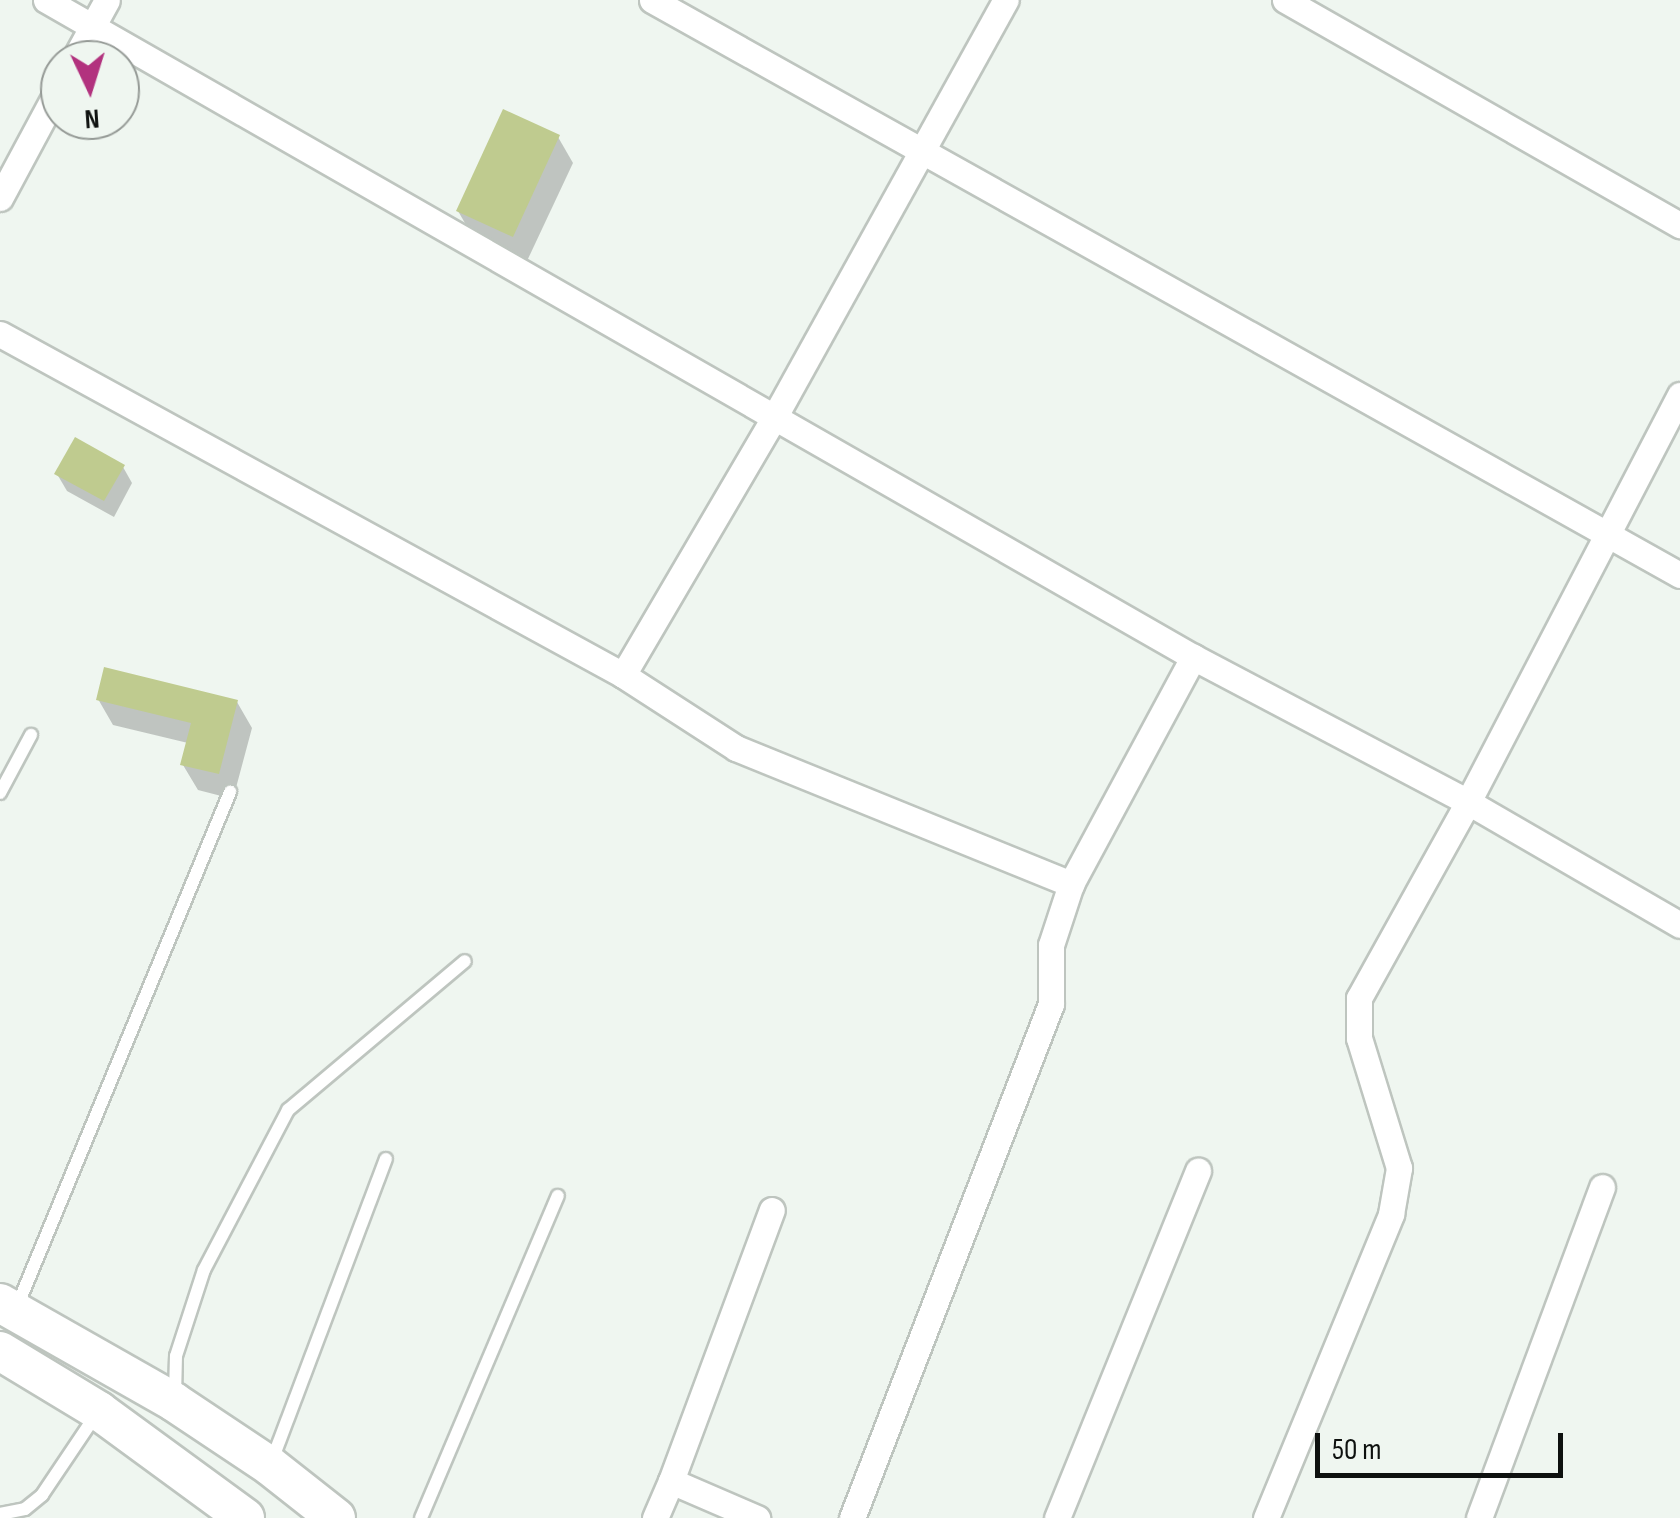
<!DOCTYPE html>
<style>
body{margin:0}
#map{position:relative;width:1680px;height:1518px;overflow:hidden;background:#eff6f0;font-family:"Sofia Sans Condensed",sans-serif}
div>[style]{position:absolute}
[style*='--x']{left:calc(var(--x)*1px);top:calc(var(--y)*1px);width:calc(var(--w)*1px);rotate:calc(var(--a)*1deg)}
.shadow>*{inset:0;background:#0003}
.building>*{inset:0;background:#bfcb8f}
.roads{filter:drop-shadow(2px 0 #bec5bf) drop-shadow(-2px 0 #bec5bf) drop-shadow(0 2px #bec5bf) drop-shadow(0 -2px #bec5bf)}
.service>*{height:12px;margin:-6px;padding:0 6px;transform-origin:6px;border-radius:6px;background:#fff}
.minor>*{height:25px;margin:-12.5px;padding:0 12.5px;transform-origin:12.5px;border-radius:12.5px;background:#fff}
.secondary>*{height:38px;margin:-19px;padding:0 19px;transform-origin:19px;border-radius:19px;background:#fff}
span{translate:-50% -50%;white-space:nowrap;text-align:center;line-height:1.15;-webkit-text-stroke:8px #eff6f0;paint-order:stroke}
.north{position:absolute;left:40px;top:40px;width:100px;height:100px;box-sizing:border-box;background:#eff6f0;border:2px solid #959a96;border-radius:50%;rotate:176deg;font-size:28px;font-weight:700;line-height:40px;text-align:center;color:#0e110f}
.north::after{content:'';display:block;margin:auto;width:35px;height:45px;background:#b2327e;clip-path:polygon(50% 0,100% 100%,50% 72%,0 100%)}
.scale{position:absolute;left:1315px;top:1433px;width:248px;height:45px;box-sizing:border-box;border:5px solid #0e110f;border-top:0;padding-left:12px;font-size:30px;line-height:35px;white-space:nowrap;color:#0e110f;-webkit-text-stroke:8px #eff6f0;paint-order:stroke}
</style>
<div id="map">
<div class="shadow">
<i style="clip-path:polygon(558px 137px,573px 163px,527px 261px,473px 237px,458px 211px)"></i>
<i style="clip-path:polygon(123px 467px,132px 483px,114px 517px,67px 491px,57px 474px)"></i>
<i style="clip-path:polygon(98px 699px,237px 702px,252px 728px,233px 799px,198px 790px,183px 765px,188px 743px,113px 725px)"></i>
</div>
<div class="building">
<i style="clip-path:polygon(503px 109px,560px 135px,513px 237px,456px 211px)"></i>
<i style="clip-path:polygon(75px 437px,125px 465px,104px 501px,54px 474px)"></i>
<i style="clip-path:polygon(104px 667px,238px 700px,219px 774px,180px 765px,191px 723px,96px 700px)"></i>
</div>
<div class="roads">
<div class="service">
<i style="--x:0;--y:793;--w:66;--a:-61.9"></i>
<i style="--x:16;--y:1309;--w:560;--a:-67.51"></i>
<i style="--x:175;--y:1396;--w:40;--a:-88.6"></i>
<i style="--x:176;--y:1356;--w:90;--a:-72"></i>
<i style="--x:204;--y:1270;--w:181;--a:-62.3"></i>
<i style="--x:288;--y:1110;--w:231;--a:-40.1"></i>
<i style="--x:271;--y:1463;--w:325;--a:-69.3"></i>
<i style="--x:0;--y:1514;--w:25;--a:-11"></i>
<i style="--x:25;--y:1509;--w:22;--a:-39"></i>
<i style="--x:42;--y:1495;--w:99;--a:-56.1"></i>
<i style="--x:421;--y:1518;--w:350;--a:-67"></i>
</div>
<div class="minor">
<i style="--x:46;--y:0;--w:1322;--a:29.8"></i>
<i style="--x:1193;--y:657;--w:311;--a:27.8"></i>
<i style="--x:1468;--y:802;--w:245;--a:30.1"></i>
<i style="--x:652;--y:0;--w:1178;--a:29.22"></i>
<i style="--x:1285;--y:0;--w:455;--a:29.7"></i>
<i style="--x:74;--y:60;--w:68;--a:-61.2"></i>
<i style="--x:0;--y:198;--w:127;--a:-61.8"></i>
<i style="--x:0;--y:334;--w:710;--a:28.69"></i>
<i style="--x:623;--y:675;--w:135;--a:32.9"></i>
<i style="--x:736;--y:748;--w:362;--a:22.1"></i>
<i style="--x:623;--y:675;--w:300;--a:-59.6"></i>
<i style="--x:775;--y:416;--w:476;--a:-61"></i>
<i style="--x:671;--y:1481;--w:289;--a:-69.6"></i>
<i style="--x:655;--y:1518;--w:40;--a:-66.6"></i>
<i style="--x:671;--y:1481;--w:94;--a:23.3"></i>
<i style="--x:852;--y:1518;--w:551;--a:-68.84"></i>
<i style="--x:1051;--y:1004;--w:59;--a:-90"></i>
<i style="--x:1051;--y:945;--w:64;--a:-71.8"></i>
<i style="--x:1071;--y:884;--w:258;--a:-61.7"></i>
<i style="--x:1057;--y:1518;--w:375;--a:-67.9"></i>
<i style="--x:1266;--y:1518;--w:329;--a:-67.6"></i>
<i style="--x:1391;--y:1214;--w:47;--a:-80.1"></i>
<i style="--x:1399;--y:1168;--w:136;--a:-107.1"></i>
<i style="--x:1359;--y:1038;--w:40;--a:-90"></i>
<i style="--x:1359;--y:998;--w:224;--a:-60.9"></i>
<i style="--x:1468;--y:802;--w:459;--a:-62.5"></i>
<i style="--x:1479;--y:1518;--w:353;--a:-69.6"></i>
</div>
<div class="secondary">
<i style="--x:0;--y:1303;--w:200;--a:29.6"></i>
<i style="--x:174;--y:1402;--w:115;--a:33.7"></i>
<i style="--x:270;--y:1466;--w:84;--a:38.2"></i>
<i style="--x:0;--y:1351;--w:116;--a:31.2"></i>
<i style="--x:99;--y:1411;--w:181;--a:36.2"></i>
</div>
</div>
<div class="north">N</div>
<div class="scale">50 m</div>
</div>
